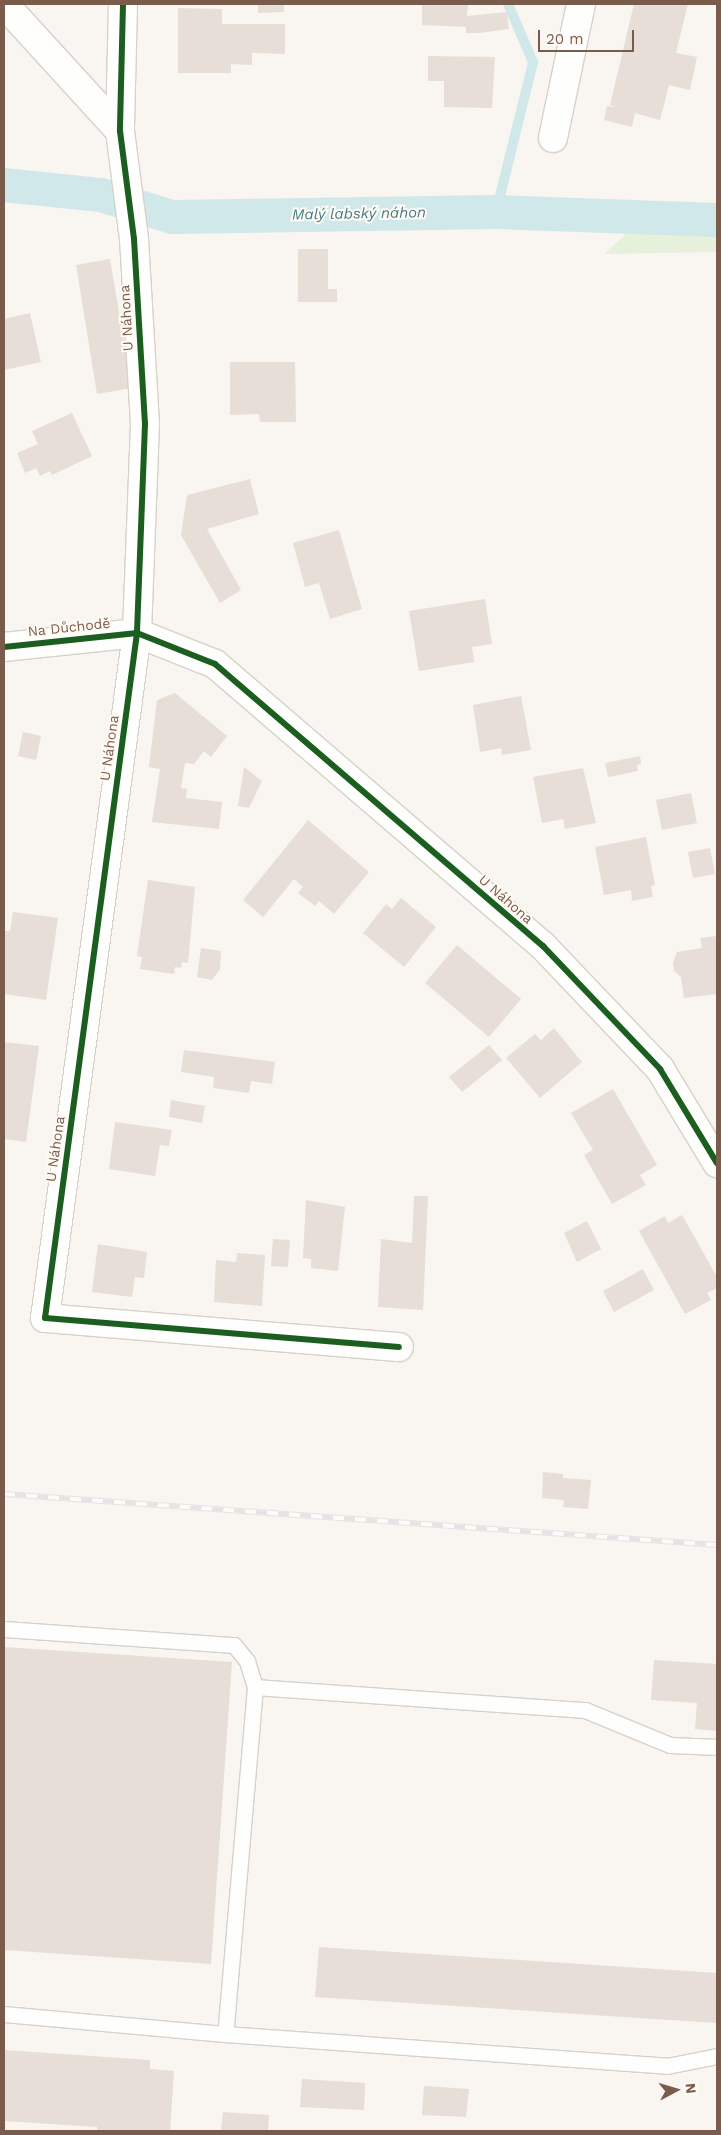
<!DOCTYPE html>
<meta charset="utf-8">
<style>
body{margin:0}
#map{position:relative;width:721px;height:2135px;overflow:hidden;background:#f9f5f0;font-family:"Work Sans",sans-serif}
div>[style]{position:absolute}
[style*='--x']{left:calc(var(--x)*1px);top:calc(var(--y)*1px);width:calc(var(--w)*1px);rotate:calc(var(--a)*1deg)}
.green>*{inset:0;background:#e7f0db}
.stream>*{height:10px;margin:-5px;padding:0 5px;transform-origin:5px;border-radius:5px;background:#d0e8ea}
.canal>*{height:34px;margin:-17px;padding:0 17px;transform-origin:17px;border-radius:17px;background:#d0e8ea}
.building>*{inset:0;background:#e6ded7}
.roads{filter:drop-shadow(1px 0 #d7d1cb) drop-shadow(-1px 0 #d7d1cb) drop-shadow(0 1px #d7d1cb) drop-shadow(0 -1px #d7d1cb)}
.service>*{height:15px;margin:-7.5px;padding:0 7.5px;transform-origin:7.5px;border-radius:7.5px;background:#fefefd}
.minor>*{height:28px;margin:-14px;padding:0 14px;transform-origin:14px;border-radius:14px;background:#fefefd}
.rail>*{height:5.5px;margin-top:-2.75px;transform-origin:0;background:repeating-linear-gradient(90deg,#fffaf3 0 11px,#e6e3e7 0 22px);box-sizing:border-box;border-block:1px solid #e6e3e7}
.cycleway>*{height:6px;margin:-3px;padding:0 3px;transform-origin:3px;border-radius:3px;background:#1b5e20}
span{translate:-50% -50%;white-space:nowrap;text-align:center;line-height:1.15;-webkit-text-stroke:4px #fffaf3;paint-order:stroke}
.street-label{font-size:14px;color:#7a5c4d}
.water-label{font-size:15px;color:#437c86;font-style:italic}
.frame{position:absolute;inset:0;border:5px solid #7a5c4d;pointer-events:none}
.north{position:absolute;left:651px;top:2065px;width:50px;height:50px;-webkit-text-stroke:4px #fffaf3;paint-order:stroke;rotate:84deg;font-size:14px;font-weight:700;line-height:20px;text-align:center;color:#7a5c4d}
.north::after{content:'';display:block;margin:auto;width:18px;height:22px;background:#7a5c4d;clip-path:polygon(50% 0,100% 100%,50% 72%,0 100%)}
.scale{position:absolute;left:538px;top:30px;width:96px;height:22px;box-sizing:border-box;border:2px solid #7a5c4d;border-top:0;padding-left:6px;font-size:15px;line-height:18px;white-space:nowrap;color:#7a5c4d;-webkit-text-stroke:4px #fffaf3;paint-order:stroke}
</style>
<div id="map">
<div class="green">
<i style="clip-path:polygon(658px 204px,717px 206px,717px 252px,604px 254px)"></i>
</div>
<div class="stream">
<i style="--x:496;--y:212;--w:154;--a:-76.1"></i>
<i style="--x:533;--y:62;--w:63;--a:-113.3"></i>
</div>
<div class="canal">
<i style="--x:4;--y:185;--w:98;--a:5.9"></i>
<i style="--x:101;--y:195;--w:74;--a:17.2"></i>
<i style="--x:172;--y:217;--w:324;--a:-0.9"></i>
<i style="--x:496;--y:212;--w:221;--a:2.1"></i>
</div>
<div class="building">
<i style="clip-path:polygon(258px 4px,284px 4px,284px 12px,258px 13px)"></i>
<i style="clip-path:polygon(422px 4px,468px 4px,467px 16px,507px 12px,509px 29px,479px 33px,466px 33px,466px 27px,422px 25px)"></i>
<i style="clip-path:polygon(634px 4px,688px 4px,676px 53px,697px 57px,690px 90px,669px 85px,660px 120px,635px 113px,632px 127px,604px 120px,607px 106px,615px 107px,610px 105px)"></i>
<i style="clip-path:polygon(178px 8px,222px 9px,222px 24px,285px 24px,285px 54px,252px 53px,252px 65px,231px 64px,231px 73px,178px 73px)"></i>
<i style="clip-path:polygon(428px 56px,495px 57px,492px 108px,444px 107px,444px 81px,428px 81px)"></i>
<i style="clip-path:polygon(298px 249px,328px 249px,328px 289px,337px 289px,337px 302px,298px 302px)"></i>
<i style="clip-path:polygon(110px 259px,132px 388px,97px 394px,76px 265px)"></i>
<i style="clip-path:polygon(30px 313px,41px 362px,4px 370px,4px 319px)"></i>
<i style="clip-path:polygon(230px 362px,295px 362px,296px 422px,260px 422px,259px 414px,230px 415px)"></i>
<i style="clip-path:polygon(72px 413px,92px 456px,52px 475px,50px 471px,40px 476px,36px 468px,25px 473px,17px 453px,38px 444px,32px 431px)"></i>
<i style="clip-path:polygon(250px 479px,259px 514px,207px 529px,241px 590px,220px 603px,181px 535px,187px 495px)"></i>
<i style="clip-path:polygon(339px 530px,362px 609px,330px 619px,319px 583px,305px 587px,293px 543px)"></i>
<i style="clip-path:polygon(485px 599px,492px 644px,472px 647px,474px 662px,419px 671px,409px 611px)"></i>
<i style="clip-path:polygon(175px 693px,227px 736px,211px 757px,204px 751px,194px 764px,185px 763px,181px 788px,187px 789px,186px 798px,222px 802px,219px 829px,152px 822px,160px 769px,149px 767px,157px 700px)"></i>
<i style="clip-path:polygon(521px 696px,531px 750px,502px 755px,501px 748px,480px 752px,473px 705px)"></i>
<i style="clip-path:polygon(23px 732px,41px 736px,36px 760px,18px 756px)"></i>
<i style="clip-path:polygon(640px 756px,641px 764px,637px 765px,638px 771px,608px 777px,605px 763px)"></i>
<i style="clip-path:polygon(244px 767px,262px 781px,249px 808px,238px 806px)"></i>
<i style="clip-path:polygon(583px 768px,596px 823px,565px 829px,563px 819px,542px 823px,533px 777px)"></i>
<i style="clip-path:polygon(691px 793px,697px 823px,662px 830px,656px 800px)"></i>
<i style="clip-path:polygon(308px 820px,369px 872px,334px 914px,319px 901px,315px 906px,298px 893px,303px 887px,294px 879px,263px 917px,243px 900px)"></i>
<i style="clip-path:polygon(646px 837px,655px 885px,651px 886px,653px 897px,632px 901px,631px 890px,604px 895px,595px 847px)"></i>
<i style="clip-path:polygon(710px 848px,715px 874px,693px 878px,688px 852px)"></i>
<i style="clip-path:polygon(148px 880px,195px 887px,188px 963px,182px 962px,181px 968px,175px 967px,174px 974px,140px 969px,142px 957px,137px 956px)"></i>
<i style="clip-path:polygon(401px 898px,436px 927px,404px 967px,363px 933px,386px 904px,392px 909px)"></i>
<i style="clip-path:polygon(13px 912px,58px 918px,46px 1000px,4px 994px,4px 931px,10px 931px)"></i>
<i style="clip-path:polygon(717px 936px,717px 994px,684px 998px,681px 977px,674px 971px,673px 963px,677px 952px,702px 948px,700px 938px)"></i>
<i style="clip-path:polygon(457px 945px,521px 999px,489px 1037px,425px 983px)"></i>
<i style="clip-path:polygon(201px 948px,221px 951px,220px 969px,212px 980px,197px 977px)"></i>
<i style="clip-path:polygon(554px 1028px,582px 1062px,540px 1098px,506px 1058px,535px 1034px,541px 1040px)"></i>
<i style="clip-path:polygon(4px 1042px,39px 1046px,26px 1142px,4px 1139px)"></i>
<i style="clip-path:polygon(489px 1045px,502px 1060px,462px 1092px,449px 1077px)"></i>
<i style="clip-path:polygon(184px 1050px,275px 1062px,272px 1084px,251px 1081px,249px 1093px,213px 1088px,214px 1077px,181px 1072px)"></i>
<i style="clip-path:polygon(613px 1089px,657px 1165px,640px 1175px,646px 1185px,612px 1204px,584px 1155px,593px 1150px,571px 1113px)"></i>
<i style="clip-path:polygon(171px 1100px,205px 1106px,202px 1123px,169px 1117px)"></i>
<i style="clip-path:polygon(115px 1122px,172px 1130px,169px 1146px,160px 1145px,155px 1176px,109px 1169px)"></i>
<i style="clip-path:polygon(414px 1196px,428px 1196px,423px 1310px,378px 1307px,381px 1239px,412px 1243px)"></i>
<i style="clip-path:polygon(306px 1200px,345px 1207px,338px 1271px,311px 1268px,311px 1259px,303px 1258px)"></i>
<i style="clip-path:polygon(682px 1215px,717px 1277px,717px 1288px,707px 1293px,711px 1300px,685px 1314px,639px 1231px,665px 1216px,668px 1223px)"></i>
<i style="clip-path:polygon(587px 1221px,601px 1249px,577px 1262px,564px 1233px)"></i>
<i style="clip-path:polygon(273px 1239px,290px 1240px,288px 1267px,271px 1266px)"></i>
<i style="clip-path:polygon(98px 1244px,147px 1252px,144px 1278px,135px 1277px,132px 1297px,92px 1292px)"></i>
<i style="clip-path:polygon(237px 1253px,265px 1255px,262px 1306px,214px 1302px,216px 1260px,236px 1262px)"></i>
<i style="clip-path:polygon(643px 1269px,654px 1290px,614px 1312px,603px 1291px)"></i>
<i style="clip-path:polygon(543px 1472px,563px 1474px,563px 1478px,591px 1480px,588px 1509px,563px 1507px,564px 1500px,542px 1498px)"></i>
<i style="clip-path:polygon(4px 1647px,232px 1662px,211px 1964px,4px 1950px)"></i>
<i style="clip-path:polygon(654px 1660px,717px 1664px,717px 1731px,695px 1729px,697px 1703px,651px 1700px)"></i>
<i style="clip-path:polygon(319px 1947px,717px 1973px,717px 2023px,315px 1997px)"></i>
<i style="clip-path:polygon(4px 2050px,150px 2060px,150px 2069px,174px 2071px,170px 2131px,97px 2131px,97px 2127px,4px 2121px)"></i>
<i style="clip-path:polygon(302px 2079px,365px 2083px,364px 2110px,300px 2107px)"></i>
<i style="clip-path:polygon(424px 2086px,469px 2089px,466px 2117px,422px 2115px)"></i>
<i style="clip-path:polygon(223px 2112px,269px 2115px,268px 2131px,221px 2131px)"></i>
</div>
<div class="roads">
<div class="service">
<i style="--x:4;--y:1629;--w:231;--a:4"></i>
<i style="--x:234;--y:1645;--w:21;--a:51"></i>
<i style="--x:247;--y:1661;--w:27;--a:73"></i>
<i style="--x:255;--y:1687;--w:348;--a:94.9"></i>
<i style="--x:255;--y:1687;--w:331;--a:4"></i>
<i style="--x:585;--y:1710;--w:92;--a:22.4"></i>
<i style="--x:670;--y:1745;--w:47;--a:2.4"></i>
<i style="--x:4;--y:2014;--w:222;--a:5.2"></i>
<i style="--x:225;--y:2034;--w:443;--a:4.1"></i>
<i style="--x:667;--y:2066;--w:51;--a:-11.3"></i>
</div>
<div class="minor">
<i style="--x:4;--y:4;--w:172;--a:47.6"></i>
<i style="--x:123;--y:4;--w:127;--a:91.4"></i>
<i style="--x:120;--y:131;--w:109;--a:82.6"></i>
<i style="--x:134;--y:239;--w:185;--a:86.6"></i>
<i style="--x:145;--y:424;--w:209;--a:92.2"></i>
<i style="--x:137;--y:633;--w:691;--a:97.65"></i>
<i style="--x:45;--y:1318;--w:355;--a:4.7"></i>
<i style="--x:553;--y:138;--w:137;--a:-78.2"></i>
<i style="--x:4;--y:647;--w:134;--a:-6"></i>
<i style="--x:137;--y:633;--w:84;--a:21.7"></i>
<i style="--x:215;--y:664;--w:433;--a:40.7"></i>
<i style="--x:543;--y:946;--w:170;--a:46.4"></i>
<i style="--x:660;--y:1069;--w:110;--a:58.8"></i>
</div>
</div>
<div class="rail">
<i style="--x:4;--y:1494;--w:715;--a:4.09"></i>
</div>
<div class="cycleway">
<i style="--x:123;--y:4;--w:127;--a:91.4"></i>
<i style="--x:120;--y:131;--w:109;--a:82.6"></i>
<i style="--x:134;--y:239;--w:185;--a:86.6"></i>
<i style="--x:145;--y:424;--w:209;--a:92.2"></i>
<i style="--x:137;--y:633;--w:691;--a:97.65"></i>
<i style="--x:45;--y:1318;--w:355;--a:4.7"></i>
<i style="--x:4;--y:647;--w:134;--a:-6"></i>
<i style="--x:137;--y:633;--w:84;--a:21.7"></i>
<i style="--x:215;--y:664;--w:433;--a:40.7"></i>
<i style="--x:543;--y:946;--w:170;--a:46.4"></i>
<i style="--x:660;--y:1069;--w:110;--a:58.8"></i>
</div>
<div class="street-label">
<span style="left:126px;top:318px;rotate:-93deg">U Náhona</span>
<span style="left:69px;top:627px;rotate:-6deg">Na Důchodě</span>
<span style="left:109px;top:748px;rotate:-82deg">U Náhona</span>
<span style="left:506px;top:899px;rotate:41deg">U Náhona</span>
<span style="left:55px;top:1149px;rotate:-82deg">U Náhona</span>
</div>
<div class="water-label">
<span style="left:359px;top:214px;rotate:-1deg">Malý labský náhon</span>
</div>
<div class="frame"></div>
<div class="north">N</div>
<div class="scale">20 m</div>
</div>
